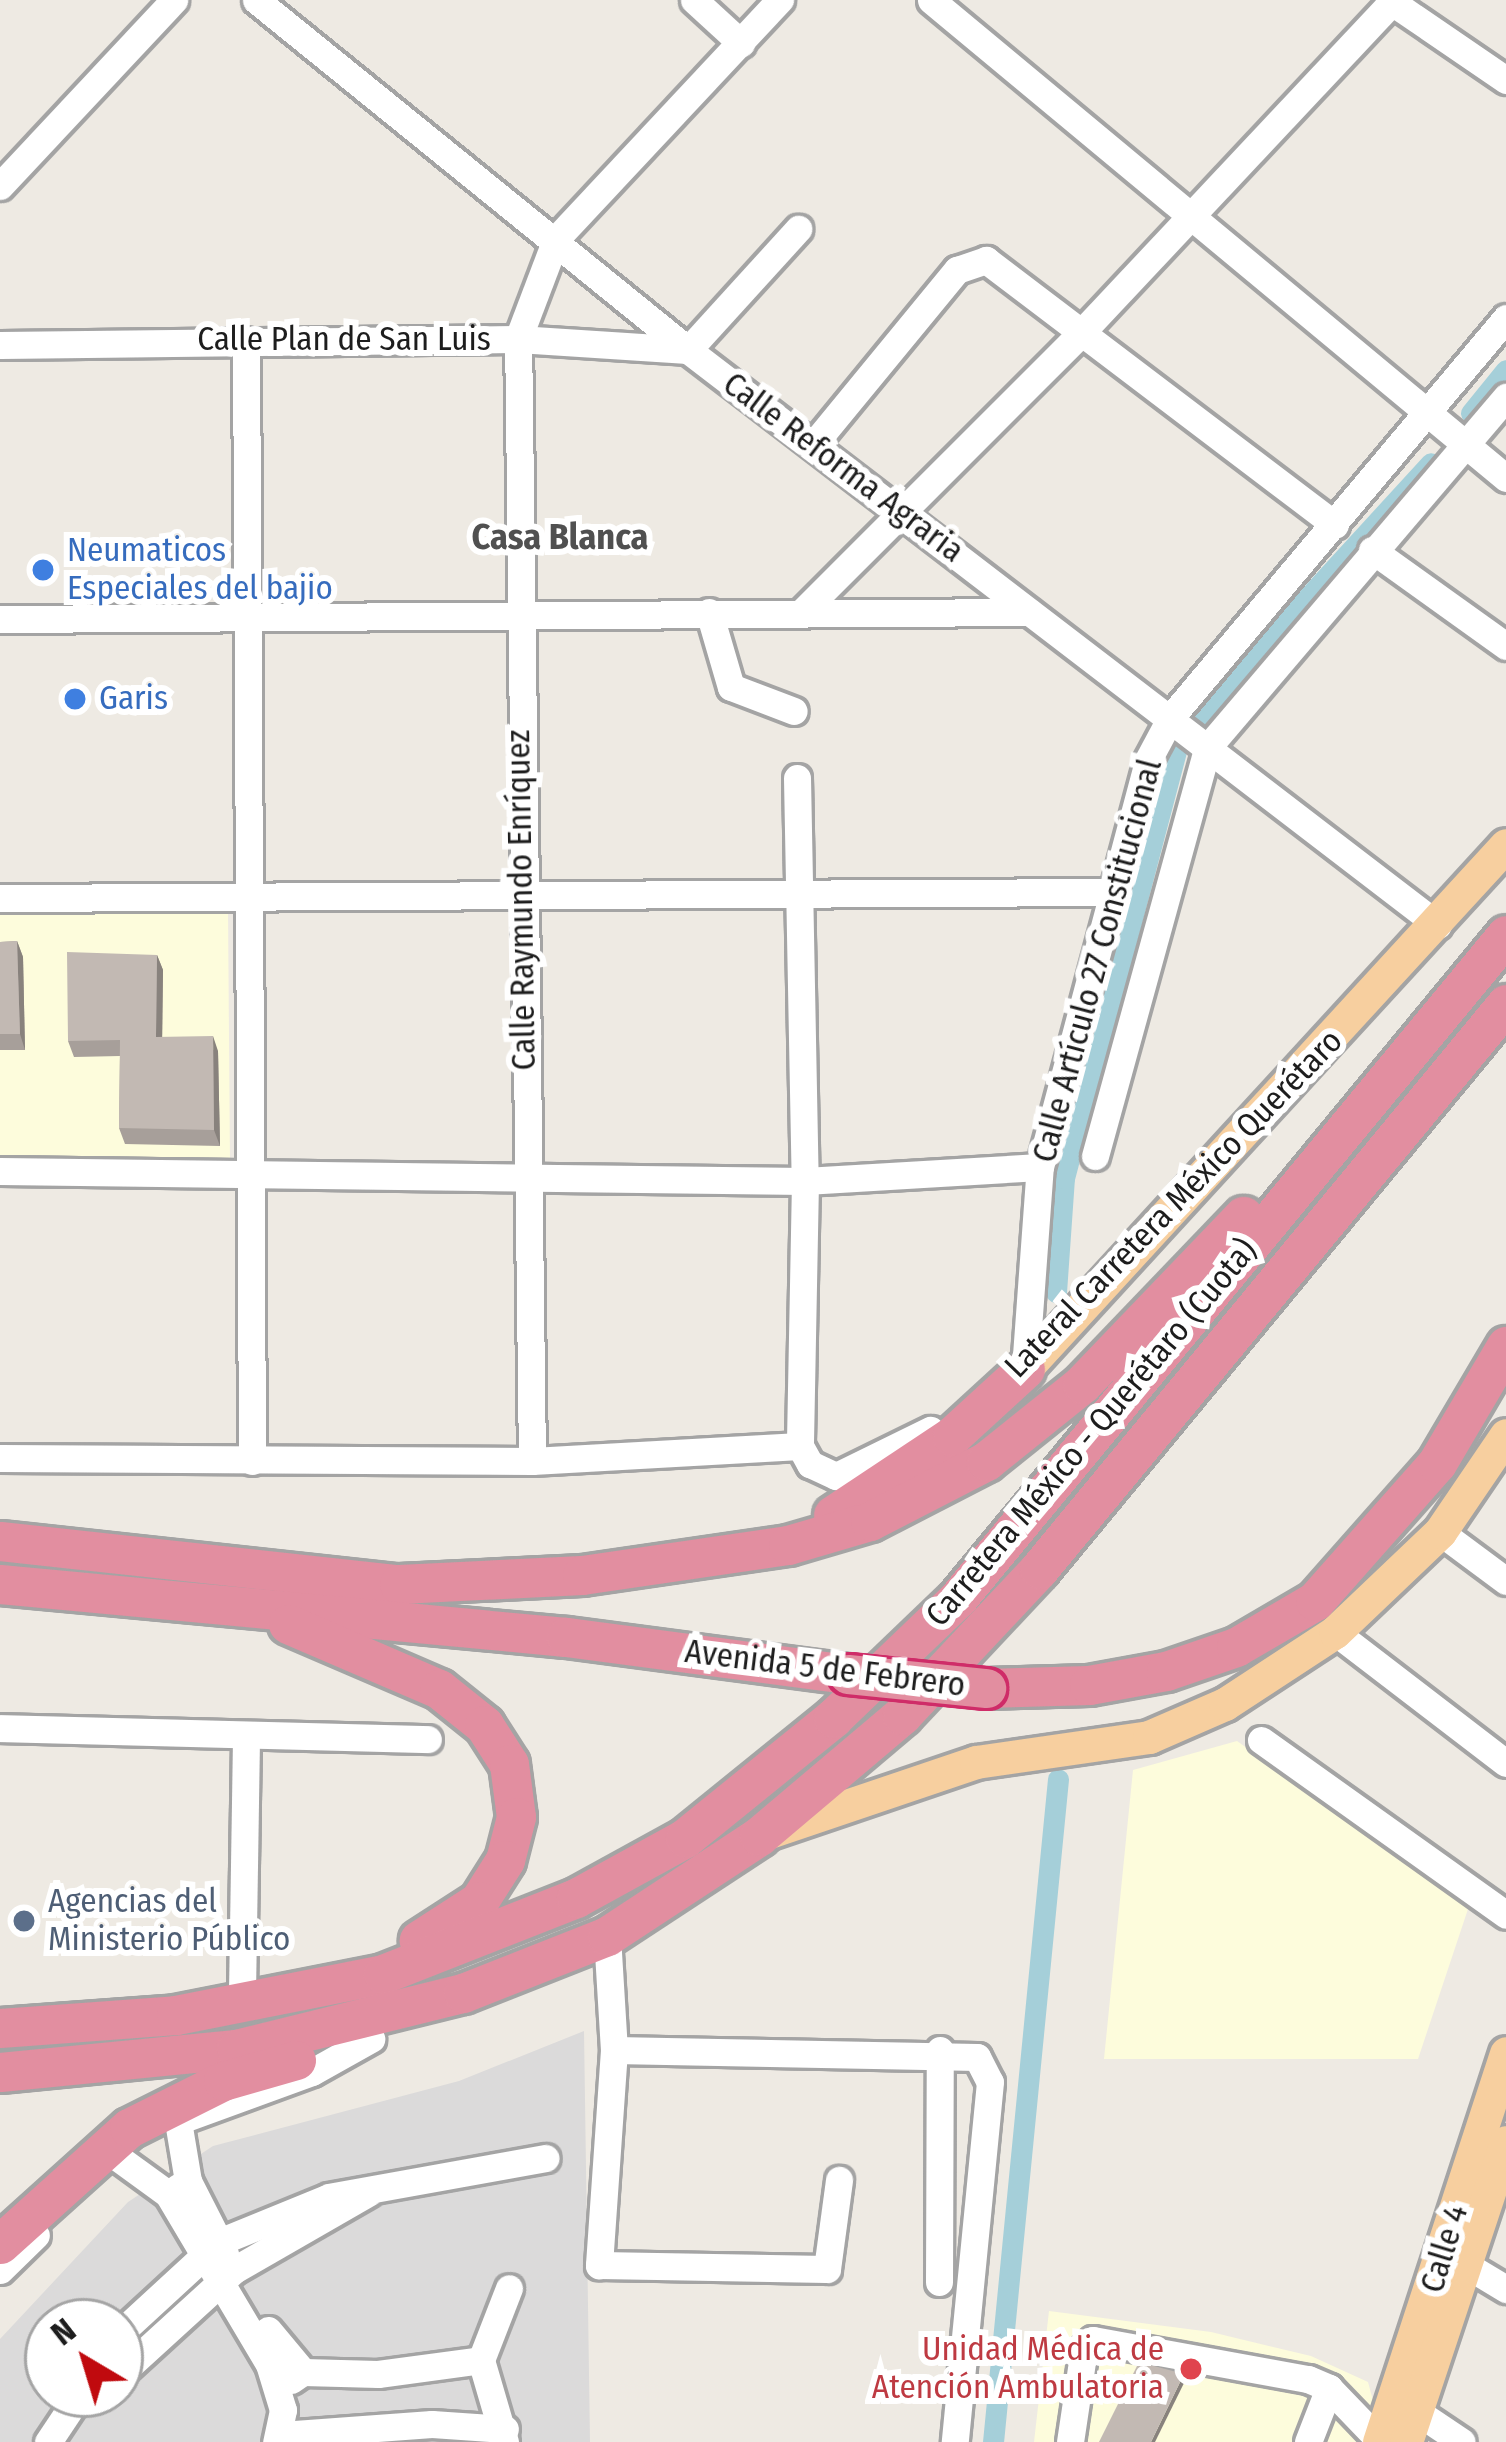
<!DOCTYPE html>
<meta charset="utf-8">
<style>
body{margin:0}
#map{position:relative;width:1506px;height:2442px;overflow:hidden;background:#eeeae3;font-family:"Fira Sans Condensed",sans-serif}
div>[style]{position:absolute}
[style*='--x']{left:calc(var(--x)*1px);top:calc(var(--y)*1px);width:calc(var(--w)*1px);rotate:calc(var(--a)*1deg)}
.residential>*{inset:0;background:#dbdada}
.education>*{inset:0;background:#fdfcdc}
.canal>*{height:21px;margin:-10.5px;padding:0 10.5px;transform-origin:10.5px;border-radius:10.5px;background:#a5cfd9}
.roads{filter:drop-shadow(3px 0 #a4a4a4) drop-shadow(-3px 0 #a4a4a4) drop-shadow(0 3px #a4a4a4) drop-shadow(0 -3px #a4a4a4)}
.minor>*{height:27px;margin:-13.5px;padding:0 13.5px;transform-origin:13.5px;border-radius:13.5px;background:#fff}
.major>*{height:33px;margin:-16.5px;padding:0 16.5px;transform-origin:16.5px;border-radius:16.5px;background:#f7cf9f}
.highway>*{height:39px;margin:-19.5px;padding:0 19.5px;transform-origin:19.5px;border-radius:19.5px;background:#e28ea0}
.bridges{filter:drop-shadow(3px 0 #cf2c68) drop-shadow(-3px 0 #cf2c68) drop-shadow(0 3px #cf2c68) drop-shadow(0 -3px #cf2c68)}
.highway-bridge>*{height:39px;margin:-19.5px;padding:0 19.5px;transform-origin:19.5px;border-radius:19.5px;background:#e28ea0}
.wall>*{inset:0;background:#a79f9a}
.shaded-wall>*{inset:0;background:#88827d}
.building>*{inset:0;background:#c2b9b3}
.dots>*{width:33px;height:33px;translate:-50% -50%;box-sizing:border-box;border:6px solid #fff;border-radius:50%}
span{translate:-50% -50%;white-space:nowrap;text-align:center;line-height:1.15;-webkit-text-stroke:12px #fff;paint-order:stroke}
.street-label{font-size:33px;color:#1d1d1d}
.shop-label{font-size:33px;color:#366cbe}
.left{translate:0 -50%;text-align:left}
.service-label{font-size:33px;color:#4e5e75}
.health-label{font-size:33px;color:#be3a42}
.right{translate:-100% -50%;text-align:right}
.neighbourhood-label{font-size:36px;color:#505050;font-weight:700}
.north{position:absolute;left:24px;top:2298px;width:120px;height:120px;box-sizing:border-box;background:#fff;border:3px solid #a5a5a5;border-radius:50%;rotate:322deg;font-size:33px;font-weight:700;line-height:48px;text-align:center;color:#1d1d1d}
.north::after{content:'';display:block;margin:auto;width:42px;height:54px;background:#c00a0e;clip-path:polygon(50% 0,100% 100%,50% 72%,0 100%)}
</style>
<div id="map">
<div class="residential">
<i style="clip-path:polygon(evenodd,584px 2031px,590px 2442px,0 2442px,0 2339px,128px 2202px,213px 2146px,459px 2081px,584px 2031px,48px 2322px,120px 2322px,120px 2394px,48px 2394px,48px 2322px)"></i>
</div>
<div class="education">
<i style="clip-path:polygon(228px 910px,230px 1162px,0 1165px,0 914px)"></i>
<i style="clip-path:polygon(1237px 1741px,1469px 1906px,1418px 2059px,1104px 2059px,1133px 1770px)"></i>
<i style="clip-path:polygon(1049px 2311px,1211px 2332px,1311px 2356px,1368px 2382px,1376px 2412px,1363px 2442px,1034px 2442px)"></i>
</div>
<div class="canal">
<i style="--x:1471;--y:413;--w:55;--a:-50.9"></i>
<i style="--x:1201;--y:714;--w:340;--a:-47.5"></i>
<i style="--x:1056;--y:1292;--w:114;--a:-86"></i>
<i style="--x:1064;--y:1178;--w:440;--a:-75.3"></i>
<i style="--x:993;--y:2442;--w:666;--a:-84.4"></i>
</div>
<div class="roads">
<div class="minor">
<i style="--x:256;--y:0;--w:556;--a:39.01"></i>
<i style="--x:688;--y:350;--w:945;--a:37.48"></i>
<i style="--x:694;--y:0;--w:64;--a:42.5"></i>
<i style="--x:931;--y:0;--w:748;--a:39.74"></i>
<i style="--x:1389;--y:0;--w:142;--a:34.4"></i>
<i style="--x:0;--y:186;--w:255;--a:-46.9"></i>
<i style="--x:246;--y:341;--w:1120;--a:89.69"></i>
<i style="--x:0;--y:345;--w:518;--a:-0.66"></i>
<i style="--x:518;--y:339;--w:170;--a:3.7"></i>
<i style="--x:688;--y:350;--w:164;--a:-47.7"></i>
<i style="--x:813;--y:445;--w:227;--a:-50.6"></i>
<i style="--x:957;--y:270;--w:31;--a:-19"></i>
<i style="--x:986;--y:260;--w:438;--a:37.2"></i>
<i style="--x:1372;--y:550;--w:165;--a:35.6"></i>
<i style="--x:804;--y:610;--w:393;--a:-45"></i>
<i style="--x:1082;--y:332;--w:456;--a:-46.8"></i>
<i style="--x:709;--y:612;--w:78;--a:73.7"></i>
<i style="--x:731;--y:687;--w:67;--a:20.9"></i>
<i style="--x:0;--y:619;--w:1029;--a:-0.39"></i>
<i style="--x:797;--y:778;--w:403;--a:88.9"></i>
<i style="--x:805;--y:1181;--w:265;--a:91.1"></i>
<i style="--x:800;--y:1446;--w:21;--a:61"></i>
<i style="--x:810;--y:1464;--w:29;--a:25"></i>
<i style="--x:836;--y:1476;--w:105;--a:-26.1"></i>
<i style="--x:0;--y:898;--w:1112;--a:-0.31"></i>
<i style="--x:1095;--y:1156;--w:424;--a:-74.6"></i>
<i style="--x:1208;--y:747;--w:460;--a:-49.6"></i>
<i style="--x:0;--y:1171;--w:805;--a:0.71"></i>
<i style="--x:805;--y:1181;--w:235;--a:-3.4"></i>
<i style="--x:1018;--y:1374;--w:9;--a:-36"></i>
<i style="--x:1025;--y:1369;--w:203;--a:-85.8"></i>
<i style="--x:1040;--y:1167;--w:421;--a:-75.1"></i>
<i style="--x:1148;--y:760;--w:49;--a:-61.9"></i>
<i style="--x:1171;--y:717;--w:521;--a:-49.98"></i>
<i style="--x:0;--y:1458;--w:532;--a:0.32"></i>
<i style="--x:532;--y:1461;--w:268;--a:-3.2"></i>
<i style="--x:532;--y:1461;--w:1122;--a:-90.71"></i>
<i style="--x:518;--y:339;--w:107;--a:-69.2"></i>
<i style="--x:556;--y:239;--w:328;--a:-46.9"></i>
<i style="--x:1440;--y:1532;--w:82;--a:36.6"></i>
<i style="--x:1335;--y:1632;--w:215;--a:37.5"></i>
<i style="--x:0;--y:1728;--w:428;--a:1.5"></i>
<i style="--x:1261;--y:1740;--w:301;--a:35.5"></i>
<i style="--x:607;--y:1936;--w:114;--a:86.5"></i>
<i style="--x:614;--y:2050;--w:216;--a:94"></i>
<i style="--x:599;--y:2265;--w:228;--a:1"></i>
<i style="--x:827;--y:2269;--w:90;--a:-82.3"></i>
<i style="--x:242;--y:1993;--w:258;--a:-89.1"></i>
<i style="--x:614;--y:2050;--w:363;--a:1.1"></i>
<i style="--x:977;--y:2057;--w:28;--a:63"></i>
<i style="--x:990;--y:2082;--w:362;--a:95.6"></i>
<i style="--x:183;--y:2119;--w:137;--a:-20"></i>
<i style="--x:312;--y:2072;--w:68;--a:-29.2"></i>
<i style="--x:117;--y:2157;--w:63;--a:36"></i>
<i style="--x:168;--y:2194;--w:198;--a:59.3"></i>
<i style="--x:269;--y:2364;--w:48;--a:73.1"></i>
<i style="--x:283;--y:2410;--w:33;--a:102"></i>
<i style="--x:188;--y:2181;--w:82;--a:63.1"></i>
<i style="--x:177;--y:2188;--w:13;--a:-32"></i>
<i style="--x:188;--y:2181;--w:61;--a:-99.5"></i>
<i style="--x:1466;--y:2265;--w:47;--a:31"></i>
<i style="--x:0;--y:2270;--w:50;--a:-44.2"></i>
<i style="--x:939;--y:2282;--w:232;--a:-89.8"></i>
<i style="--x:268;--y:2330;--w:55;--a:50.2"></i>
<i style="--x:120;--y:2333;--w:134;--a:-42.6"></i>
<i style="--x:219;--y:2242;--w:119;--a:-22.2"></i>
<i style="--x:329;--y:2197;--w:220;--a:-10.2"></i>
<i style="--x:120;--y:2374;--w:154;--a:-42.4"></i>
<i style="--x:234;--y:2270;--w:155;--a:-29.9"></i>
<i style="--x:291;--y:2380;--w:14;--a:-34"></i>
<i style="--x:303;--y:2372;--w:75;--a:1.5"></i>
<i style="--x:378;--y:2374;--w:104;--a:-7.7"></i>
<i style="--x:1401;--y:2401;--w:73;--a:33.9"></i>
<i style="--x:281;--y:2435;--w:151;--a:-4.2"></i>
<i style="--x:432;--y:2424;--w:73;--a:3.9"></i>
<i style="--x:48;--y:2442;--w:58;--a:-56.3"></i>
<i style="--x:505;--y:2442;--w:85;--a:-106.3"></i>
<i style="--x:481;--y:2360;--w:77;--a:-68.7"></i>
<i style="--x:1070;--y:2442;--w:95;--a:-81.5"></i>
<i style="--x:1084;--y:2348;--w:12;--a:-42"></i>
<i style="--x:1093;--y:2340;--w:219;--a:10.3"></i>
<i style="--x:1308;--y:2379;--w:23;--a:23"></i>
<i style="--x:1329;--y:2388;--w:72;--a:46.1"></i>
<i style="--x:1308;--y:2442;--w:58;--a:-68.7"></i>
</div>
<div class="major">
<i style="--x:1025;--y:1369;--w:711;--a:-47.45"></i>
<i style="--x:772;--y:1831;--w:215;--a:-18.7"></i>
<i style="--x:976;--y:1762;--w:175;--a:-8.2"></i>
<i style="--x:1149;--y:1737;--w:83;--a:-23.5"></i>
<i style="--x:1225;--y:1704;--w:131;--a:-33.2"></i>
<i style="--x:1335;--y:1632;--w:145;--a:-43.6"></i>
<i style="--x:1440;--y:1532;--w:117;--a:-55.8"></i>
<i style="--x:1379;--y:2442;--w:409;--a:-71.9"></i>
<i style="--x:1406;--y:2442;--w:316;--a:-71.6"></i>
</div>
<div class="highway">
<i style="--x:833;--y:1515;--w:143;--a:-33.6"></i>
<i style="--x:952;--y:1436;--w:99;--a:-42.5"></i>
<i style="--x:0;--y:1541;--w:401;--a:6.2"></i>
<i style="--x:399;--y:1584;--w:183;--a:-2.8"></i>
<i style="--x:582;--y:1575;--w:208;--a:-8.3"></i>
<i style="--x:788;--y:1545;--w:85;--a:-16.3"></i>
<i style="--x:870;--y:1521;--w:131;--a:-27.3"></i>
<i style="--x:986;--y:1461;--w:123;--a:-38.7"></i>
<i style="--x:1082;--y:1384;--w:233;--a:-46.2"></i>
<i style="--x:0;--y:1584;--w:568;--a:5.35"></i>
<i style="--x:566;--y:1637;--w:284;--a:7.5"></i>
<i style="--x:288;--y:1624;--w:164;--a:23.3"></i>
<i style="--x:439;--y:1689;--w:58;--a:38.7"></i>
<i style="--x:484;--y:1725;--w:46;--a:57.3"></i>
<i style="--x:509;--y:1764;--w:53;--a:82.5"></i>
<i style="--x:516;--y:1817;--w:44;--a:104.3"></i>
<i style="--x:505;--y:1860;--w:49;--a:122.4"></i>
<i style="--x:479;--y:1901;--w:72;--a:147"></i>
<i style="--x:986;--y:1688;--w:103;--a:-1.7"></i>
<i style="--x:1089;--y:1685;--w:78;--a:-10.3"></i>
<i style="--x:1166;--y:1671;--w:74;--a:-18.9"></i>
<i style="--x:1236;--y:1647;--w:91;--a:-30.2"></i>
<i style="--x:1315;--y:1601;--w:184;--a:-48.5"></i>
<i style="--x:1437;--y:1463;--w:136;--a:-59.5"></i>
<i style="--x:0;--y:2028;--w:176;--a:-4.2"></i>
<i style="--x:176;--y:2015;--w:211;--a:-11.2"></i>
<i style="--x:383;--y:1974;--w:207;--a:-21.5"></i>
<i style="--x:576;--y:1898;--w:124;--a:-28.8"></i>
<i style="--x:685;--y:1838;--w:191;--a:-39"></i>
<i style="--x:833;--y:1718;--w:173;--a:-43.8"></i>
<i style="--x:958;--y:1598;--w:860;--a:-50.42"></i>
<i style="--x:0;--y:2072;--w:237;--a:-5.6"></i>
<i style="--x:236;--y:2049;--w:234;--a:-13.9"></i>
<i style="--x:463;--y:1993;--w:155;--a:-21.6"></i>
<i style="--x:607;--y:1936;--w:182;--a:-33.3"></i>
<i style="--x:759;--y:1836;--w:187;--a:-40.2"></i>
<i style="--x:902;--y:1715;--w:200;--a:-46.8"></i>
<i style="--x:1039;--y:1569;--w:733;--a:-50.42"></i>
<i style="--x:0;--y:2244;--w:173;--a:-42"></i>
<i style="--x:129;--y:2128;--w:105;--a:-26.6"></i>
<i style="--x:223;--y:2081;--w:76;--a:-16"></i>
</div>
</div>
<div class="bridges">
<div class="highway-bridge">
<i style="--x:848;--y:1674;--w:139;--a:5.8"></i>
</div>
</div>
<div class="wall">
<i style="clip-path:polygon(17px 941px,23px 957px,25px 1050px,0 1050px,0 942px)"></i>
<i style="clip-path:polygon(157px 955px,163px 970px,162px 1037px,218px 1051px,220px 1146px,125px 1144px,119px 1128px,120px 1056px,74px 1057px,68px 1041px)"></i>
</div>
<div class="shaded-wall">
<i style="clip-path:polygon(17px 941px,23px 957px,25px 1050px,20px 1034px)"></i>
<i style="clip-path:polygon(157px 955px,163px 970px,162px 1053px,156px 1037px)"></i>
<i style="clip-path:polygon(213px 1036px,218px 1051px,220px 1146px,214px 1130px)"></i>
<i style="clip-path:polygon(1184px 2374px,1186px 2379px,1155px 2442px,1151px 2442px)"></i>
</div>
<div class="building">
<i style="clip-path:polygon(17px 941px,20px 1034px,0 1034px,0 942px)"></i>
<i style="clip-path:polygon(67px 952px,157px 955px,156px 1037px,213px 1036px,214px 1130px,119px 1128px,120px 1040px,68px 1041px)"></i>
<i style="clip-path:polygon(1139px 2362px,1184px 2374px,1151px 2442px,1099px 2442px)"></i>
</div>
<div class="dots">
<i style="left:43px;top:570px;background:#3f7fe0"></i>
<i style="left:75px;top:699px;background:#3f7fe0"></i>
<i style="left:24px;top:1921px;background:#5c6f8a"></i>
<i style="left:1191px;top:2369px;background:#e0444e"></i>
</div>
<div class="street-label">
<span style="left:344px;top:340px">Calle Plan de San Luis</span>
<span style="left:843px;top:468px;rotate:37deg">Calle Reforma Agraria</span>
<span style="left:522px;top:900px;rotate:-91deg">Calle Raymundo Enríquez</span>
<span style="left:1098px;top:961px;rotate:-75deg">Calle Artículo 27 Constitucional</span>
<span style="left:1174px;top:1204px;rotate:-46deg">Lateral Carretera México Querétaro</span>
<span style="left:1092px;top:1433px;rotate:-50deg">Carretera México - Querétaro (Cuota)</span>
<span style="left:825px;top:1669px;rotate:7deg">Avenida 5 de Febrero</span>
<span style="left:1445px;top:2249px;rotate:-73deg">Calle 4</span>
</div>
<div class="shop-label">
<span class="left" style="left:67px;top:570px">Neumaticos<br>Especiales del bajio</span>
<span class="left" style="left:99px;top:699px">Garis</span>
</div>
<div class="service-label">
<span class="left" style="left:48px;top:1921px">Agencias del<br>Ministerio Público</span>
</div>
<div class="health-label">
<span class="right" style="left:1164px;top:2369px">Unidad Médica de<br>Atención Ambulatoria</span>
</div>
<div class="neighbourhood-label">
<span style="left:560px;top:538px">Casa Blanca</span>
</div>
<div class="north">N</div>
</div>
